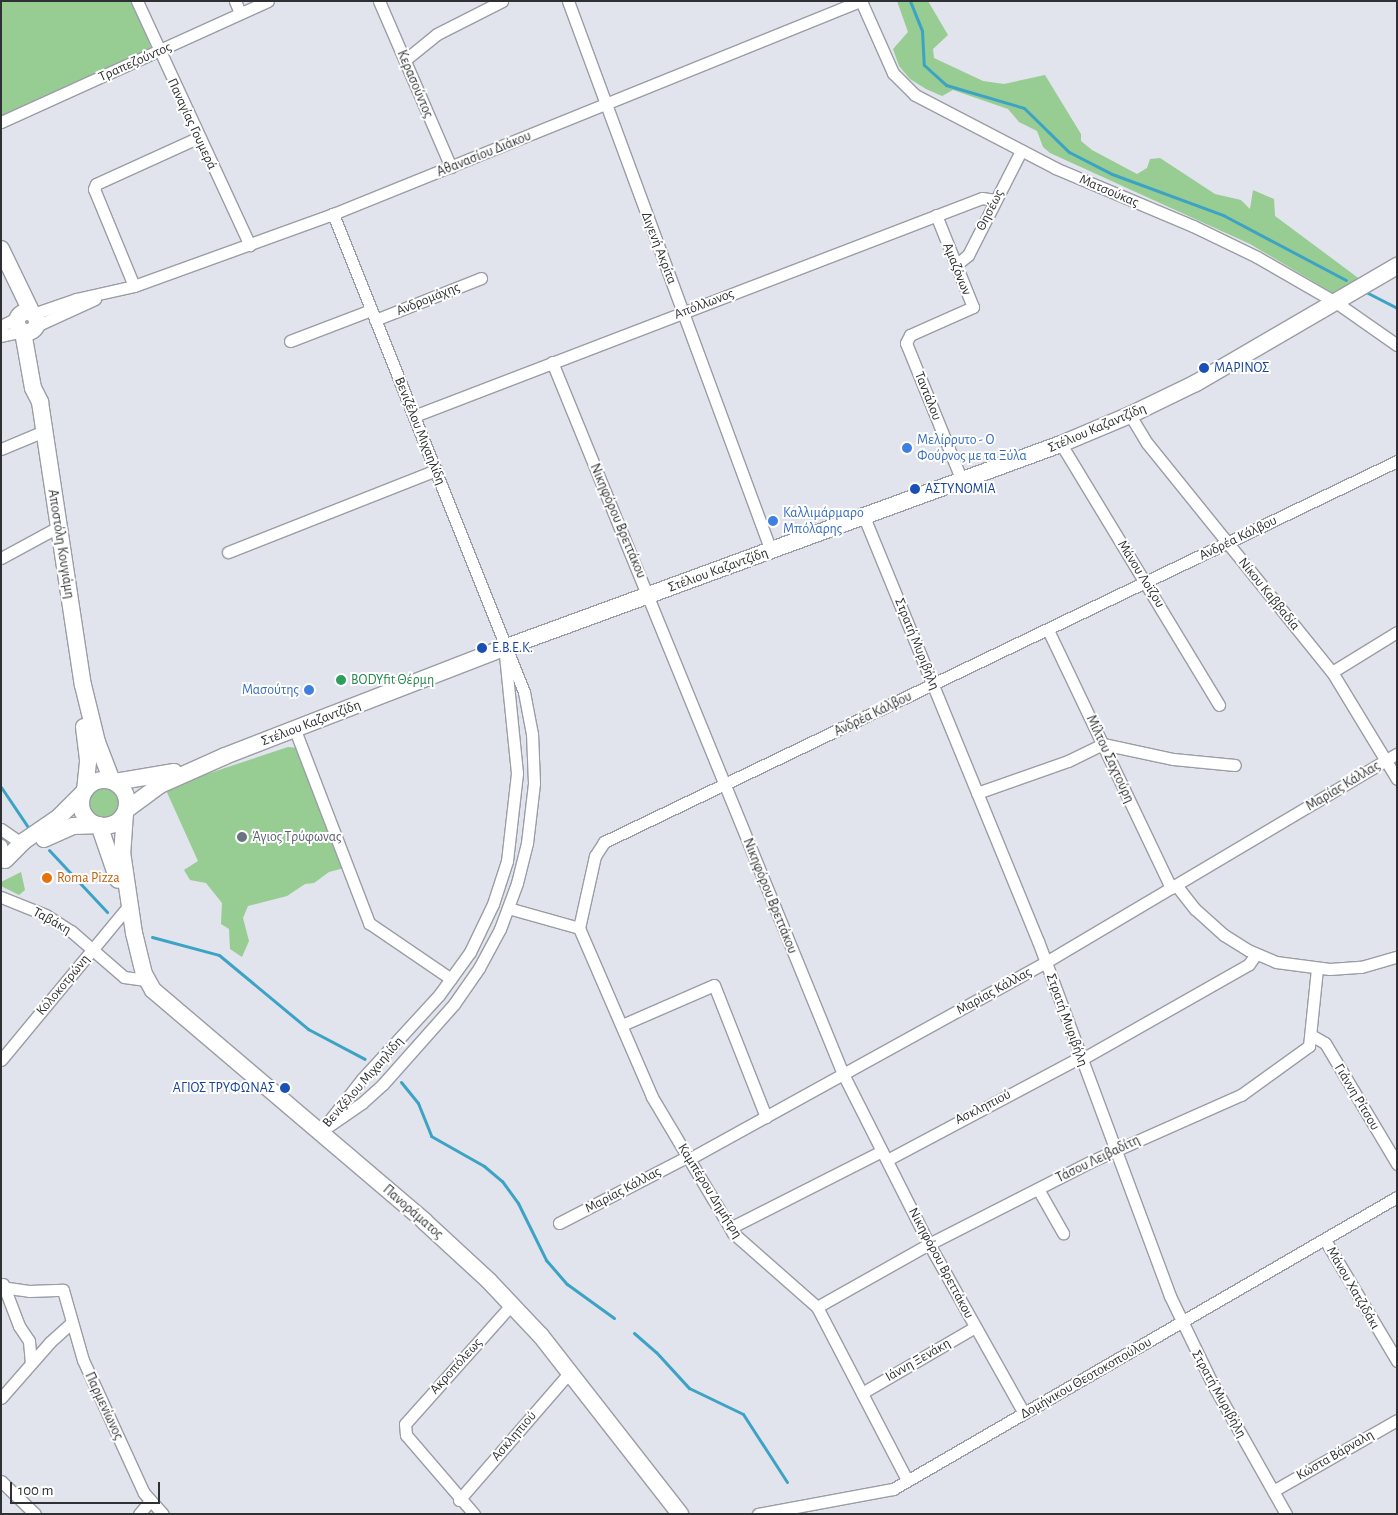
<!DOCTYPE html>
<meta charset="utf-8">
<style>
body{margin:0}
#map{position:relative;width:1398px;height:1515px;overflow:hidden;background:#e1e3ed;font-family:"Alegreya Sans",sans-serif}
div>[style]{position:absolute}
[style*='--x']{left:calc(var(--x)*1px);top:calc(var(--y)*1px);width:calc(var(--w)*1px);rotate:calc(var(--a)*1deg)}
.green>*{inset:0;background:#97cc92}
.round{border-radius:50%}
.stream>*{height:3px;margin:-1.5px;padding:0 1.5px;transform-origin:1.5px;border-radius:1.5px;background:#3ca3c5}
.roads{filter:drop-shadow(1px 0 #9b9da6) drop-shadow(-1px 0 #9b9da6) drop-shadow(0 1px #9b9da6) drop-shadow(0 -1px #9b9da6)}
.street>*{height:11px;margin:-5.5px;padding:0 5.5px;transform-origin:5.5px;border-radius:5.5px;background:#fff}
.secondary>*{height:16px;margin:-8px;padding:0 8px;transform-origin:8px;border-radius:8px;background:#fff}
.secondary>.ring{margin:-8px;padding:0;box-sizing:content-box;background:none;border:16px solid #fff;border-radius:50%}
.dots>*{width:14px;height:14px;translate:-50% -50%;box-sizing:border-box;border:2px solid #fff;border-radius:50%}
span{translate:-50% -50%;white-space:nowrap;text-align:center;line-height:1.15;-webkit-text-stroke:4px #fff;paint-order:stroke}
.street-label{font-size:14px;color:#2f3033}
.transit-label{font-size:14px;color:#164399}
.left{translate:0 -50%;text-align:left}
.right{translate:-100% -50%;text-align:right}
.shop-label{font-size:14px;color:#366cbe}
.leisure-label{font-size:14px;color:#27864d}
.worship-label{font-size:14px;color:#5b616d}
.food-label{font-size:14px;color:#c56008}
.frame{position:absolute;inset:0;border:2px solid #2f3033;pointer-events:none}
.scale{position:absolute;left:10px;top:1482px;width:150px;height:22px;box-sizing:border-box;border:2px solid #2f3033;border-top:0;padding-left:6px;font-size:15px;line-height:18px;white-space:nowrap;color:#2f3033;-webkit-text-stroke:4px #fff;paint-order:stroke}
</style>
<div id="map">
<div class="green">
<i style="clip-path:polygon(1px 1px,132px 1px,152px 50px,1px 117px)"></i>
<i style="clip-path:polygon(897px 1px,928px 1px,948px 35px,933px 49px,934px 58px,983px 81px,1004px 84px,1045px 75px,1081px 134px,1081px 141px,1092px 150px,1137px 174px,1147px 168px,1150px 159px,1160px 158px,1215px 194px,1241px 200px,1250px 209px,1253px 190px,1274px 199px,1275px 216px,1361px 280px,1336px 295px,1250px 244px,1050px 153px,1043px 147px,1037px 131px,1019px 122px,1008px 109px,953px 90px,942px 96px,926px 89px,910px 79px,899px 66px,893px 49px,908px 32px)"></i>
<i style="clip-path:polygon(288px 747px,299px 748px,344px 868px,329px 872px,314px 883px,305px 884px,287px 896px,248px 906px,243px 918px,249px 941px,242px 957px,230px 949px,229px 929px,221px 924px,222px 903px,206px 883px,190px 880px,184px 870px,198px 861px,165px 788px)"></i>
<i class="round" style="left:87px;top:785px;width:36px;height:36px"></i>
<i style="clip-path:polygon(21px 872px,25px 890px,19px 895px,1px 886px,1px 882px)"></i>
</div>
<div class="stream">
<i style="--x:910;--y:1;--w:32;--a:68"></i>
<i style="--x:922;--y:31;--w:34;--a:87"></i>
<i style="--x:924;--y:65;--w:30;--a:42"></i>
<i style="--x:946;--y:85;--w:81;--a:16.4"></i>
<i style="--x:1024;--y:108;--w:63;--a:44.4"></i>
<i style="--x:1069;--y:152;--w:48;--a:27.1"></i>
<i style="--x:1112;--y:174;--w:118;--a:20.3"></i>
<i style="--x:1223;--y:215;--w:139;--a:27.9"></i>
<i style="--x:1364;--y:291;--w:37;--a:27"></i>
<i style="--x:1;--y:787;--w:48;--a:56"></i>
<i style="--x:49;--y:850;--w:85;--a:46.9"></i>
<i style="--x:152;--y:937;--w:69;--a:15"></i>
<i style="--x:219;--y:955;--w:116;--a:39.7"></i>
<i style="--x:308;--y:1029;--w:64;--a:27.8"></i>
<i style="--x:401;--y:1082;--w:27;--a:51"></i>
<i style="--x:418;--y:1103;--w:35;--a:68"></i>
<i style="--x:431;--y:1136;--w:61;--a:29.5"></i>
<i style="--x:484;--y:1166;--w:23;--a:40"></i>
<i style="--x:502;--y:1181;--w:27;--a:54"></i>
<i style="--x:518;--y:1203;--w:64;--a:63.8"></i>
<i style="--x:546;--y:1260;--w:32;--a:49"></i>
<i style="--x:567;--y:1284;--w:58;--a:35.9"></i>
<i style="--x:634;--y:1333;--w:29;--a:41"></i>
<i style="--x:656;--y:1352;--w:49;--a:47.5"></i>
<i style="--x:689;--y:1388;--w:60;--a:25.7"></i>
<i style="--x:743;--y:1414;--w:81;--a:57.1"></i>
</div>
<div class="roads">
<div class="street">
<i style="--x:137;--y:1;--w:269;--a:65.2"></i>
<i style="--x:235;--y:1;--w:13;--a:67"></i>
<i style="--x:379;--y:1;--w:181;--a:66.6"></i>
<i style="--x:568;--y:1;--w:586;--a:69.74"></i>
<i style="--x:861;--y:1;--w:79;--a:66"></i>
<i style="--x:893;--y:73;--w:31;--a:45"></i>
<i style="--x:915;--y:95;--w:158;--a:27.5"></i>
<i style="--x:1055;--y:168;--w:150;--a:22.8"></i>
<i style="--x:1193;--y:226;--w:71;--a:25.8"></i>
<i style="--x:1257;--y:257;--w:92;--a:29.9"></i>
<i style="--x:1337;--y:303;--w:73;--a:35"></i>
<i style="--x:405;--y:60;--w:41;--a:-39.1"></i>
<i style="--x:437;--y:34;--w:73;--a:-26.9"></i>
<i style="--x:1;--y:122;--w:293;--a:-24.4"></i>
<i style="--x:936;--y:215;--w:99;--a:68.1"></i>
<i style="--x:973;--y:307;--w:69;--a:156"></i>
<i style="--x:910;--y:335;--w:9;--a:117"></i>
<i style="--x:906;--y:343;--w:149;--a:67.9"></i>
<i style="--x:956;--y:265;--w:16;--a:-40"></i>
<i style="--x:968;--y:255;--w:117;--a:-63"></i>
<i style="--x:134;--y:286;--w:105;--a:-112.4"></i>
<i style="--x:94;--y:189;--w:5;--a:-68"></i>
<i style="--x:96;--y:184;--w:113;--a:-24.5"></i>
<i style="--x:33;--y:314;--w:46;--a:-19.2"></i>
<i style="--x:76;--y:299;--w:59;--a:-12.6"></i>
<i style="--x:134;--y:286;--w:212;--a:-19.9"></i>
<i style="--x:333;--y:214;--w:568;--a:-22.01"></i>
<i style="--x:375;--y:320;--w:114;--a:-21.6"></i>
<i style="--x:1;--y:326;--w:18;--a:-27"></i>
<i style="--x:36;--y:326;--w:65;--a:-24.6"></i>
<i style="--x:1;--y:336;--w:22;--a:-13"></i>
<i style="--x:290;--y:341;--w:87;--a:-20.9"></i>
<i style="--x:552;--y:362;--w:769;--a:67.77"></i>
<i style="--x:843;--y:1074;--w:191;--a:63.2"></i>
<i style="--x:929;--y:1244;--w:194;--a:60.7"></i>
<i style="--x:1130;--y:415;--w:33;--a:59"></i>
<i style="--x:1147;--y:443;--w:294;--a:51.1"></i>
<i style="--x:1332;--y:672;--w:125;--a:58.7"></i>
<i style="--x:414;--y:416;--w:608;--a:-21"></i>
<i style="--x:982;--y:198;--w:13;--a:9"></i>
<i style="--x:1061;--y:444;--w:305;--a:58.8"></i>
<i style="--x:1;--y:449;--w:47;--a:-22.7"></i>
<i style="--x:864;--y:517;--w:458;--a:67.7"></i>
<i style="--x:1038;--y:941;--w:379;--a:69.6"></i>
<i style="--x:1170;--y:1296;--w:94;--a:64.2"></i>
<i style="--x:1211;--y:1381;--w:153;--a:60.6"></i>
<i style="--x:228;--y:552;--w:224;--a:-21.5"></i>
<i style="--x:1;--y:558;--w:65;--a:-28.5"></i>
<i style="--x:1048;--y:630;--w:286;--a:64.5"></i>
<i style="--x:1332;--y:672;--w:76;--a:-31.6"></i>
<i style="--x:295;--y:730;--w:207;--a:69"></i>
<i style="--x:369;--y:923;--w:99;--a:34.3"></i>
<i style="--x:977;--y:793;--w:96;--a:-19.4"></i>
<i style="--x:1068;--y:761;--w:39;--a:-26"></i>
<i style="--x:1103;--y:744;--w:72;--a:12.1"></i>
<i style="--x:1173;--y:759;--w:62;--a:5.5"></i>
<i style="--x:1;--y:829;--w:24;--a:35"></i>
<i style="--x:1;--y:845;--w:16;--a:75"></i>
<i style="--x:1176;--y:885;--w:31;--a:52"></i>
<i style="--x:1195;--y:909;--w:39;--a:42"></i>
<i style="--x:1224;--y:935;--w:28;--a:32"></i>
<i style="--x:1248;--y:950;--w:30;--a:23"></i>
<i style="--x:1276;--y:962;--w:54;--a:7.4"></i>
<i style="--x:1330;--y:969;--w:31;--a:-4"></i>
<i style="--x:1361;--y:967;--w:37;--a:-16"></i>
<i style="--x:1;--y:897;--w:48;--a:21.8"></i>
<i style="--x:46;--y:915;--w:30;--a:33"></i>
<i style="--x:71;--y:931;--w:70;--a:41"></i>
<i style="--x:124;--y:977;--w:22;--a:8"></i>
<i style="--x:508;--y:908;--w:74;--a:15.7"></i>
<i style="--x:579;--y:928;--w:74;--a:-77.5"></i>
<i style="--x:595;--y:856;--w:17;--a:-57"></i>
<i style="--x:604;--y:842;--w:880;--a:-25.66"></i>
<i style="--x:579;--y:928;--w:184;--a:66.6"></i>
<i style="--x:652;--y:1097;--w:158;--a:59.2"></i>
<i style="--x:733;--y:1233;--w:112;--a:41.4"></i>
<i style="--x:817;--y:1307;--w:195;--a:62.5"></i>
<i style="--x:622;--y:1025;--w:100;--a:-23.5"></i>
<i style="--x:714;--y:985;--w:142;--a:68.5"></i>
<i style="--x:1311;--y:1035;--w:16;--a:30"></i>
<i style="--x:1325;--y:1043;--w:141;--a:59.2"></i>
<i style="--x:1082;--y:1059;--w:192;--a:-29.6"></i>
<i style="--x:1249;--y:964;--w:12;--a:-55"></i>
<i style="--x:1;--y:1060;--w:195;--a:-50.4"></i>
<i style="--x:326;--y:1125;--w:58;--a:-52"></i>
<i style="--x:362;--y:1079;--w:114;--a:-47.5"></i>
<i style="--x:439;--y:995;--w:53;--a:-54.2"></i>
<i style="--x:470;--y:952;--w:53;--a:-64.4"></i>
<i style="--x:493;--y:904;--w:45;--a:-72"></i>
<i style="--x:507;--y:861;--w:89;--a:-83.5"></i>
<i style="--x:517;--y:773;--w:119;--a:-95.8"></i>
<i style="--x:320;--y:1132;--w:51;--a:-34.6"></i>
<i style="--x:362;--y:1103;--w:28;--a:-42"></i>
<i style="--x:383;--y:1084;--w:107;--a:-48.4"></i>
<i style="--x:454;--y:1004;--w:44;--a:-55.2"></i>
<i style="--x:479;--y:968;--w:44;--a:-61.7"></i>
<i style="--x:500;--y:929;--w:49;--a:-69.7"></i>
<i style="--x:517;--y:883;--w:41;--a:-76"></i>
<i style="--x:527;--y:843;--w:60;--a:-83.3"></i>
<i style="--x:534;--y:783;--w:49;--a:-92.3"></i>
<i style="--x:532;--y:734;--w:43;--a:-100.8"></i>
<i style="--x:524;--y:692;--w:515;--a:-111.78"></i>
<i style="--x:689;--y:1159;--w:408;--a:-28.9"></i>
<i style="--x:1046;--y:962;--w:408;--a:-30.7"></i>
<i style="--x:887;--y:1160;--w:220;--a:-28"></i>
<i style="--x:1038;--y:1189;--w:51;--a:60.4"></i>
<i style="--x:559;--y:1223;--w:145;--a:-27.4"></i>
<i style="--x:730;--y:1228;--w:170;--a:-26.9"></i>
<i style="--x:1325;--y:1240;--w:141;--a:59.2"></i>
<i style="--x:3;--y:1284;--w:45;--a:69.1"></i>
<i style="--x:19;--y:1326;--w:18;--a:56"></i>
<i style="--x:29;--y:1341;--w:21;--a:85"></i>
<i style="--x:1;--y:1287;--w:28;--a:8"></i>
<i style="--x:29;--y:1291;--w:34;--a:-2"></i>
<i style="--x:63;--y:1290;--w:73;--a:74.1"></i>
<i style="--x:83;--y:1360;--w:146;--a:65.4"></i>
<i style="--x:144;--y:1493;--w:28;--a:48"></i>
<i style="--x:817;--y:1307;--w:129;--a:-29.4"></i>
<i style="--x:929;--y:1244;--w:185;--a:-27"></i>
<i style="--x:1094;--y:1160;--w:161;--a:-23.9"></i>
<i style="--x:1241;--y:1095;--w:84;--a:-35.8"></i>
<i style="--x:1309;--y:1046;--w:77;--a:-84.1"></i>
<i style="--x:862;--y:1393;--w:131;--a:-30.3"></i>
<i style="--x:1;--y:1398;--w:74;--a:-48.8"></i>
<i style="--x:50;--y:1342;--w:28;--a:-42"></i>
<i style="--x:1;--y:1481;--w:47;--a:44.1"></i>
<i style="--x:1273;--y:1491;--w:143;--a:-29.8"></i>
<i style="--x:459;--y:1500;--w:169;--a:-49.1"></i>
<i style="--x:139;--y:1514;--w:17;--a:-50"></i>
<i style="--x:474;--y:1514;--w:104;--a:-130.7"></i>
<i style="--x:406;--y:1435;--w:11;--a:-95"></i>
<i style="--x:405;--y:1424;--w:161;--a:-48.3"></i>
<i style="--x:758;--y:1514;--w:137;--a:-10.5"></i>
<i style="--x:893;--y:1489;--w:582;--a:-30.09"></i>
</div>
<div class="secondary">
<i style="--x:1;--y:249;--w:71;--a:64.2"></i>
<i class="ring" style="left:17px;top:312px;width:4px;height:4px"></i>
<i style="--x:23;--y:332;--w:57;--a:79.9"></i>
<i style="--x:33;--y:388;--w:16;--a:63"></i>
<i style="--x:40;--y:402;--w:286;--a:81.4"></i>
<i style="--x:83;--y:685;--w:59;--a:76.2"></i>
<i style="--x:97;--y:742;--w:42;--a:69"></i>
<i style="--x:84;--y:727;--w:35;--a:83"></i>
<i style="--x:88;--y:762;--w:28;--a:96"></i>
<i class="ring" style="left:81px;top:780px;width:30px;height:30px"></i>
<i style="--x:115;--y:782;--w:60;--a:-9.6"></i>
<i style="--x:126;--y:810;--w:42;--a:-36.3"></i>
<i style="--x:160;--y:785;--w:71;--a:-24"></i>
<i style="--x:225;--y:756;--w:299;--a:-21.2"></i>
<i style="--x:504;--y:648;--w:593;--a:-20.12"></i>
<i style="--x:1061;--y:444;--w:75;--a:-22.8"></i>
<i style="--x:1130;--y:415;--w:73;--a:-25.9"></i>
<i style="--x:1196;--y:383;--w:233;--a:-30.2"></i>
<i style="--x:125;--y:813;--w:39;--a:94"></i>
<i style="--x:122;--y:852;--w:82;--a:81.6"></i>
<i style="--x:134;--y:933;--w:42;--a:76.3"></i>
<i style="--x:144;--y:974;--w:18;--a:61"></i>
<i style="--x:153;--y:990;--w:356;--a:40.4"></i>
<i style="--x:424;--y:1221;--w:88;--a:42.7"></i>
<i style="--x:489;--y:1281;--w:76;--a:46.6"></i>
<i style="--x:541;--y:1336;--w:226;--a:52"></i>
<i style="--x:99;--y:825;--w:58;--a:70.9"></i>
<i style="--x:44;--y:839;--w:32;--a:-24"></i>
<i style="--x:73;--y:826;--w:23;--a:-2"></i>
<i style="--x:5;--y:860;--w:27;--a:-45"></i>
<i style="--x:24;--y:841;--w:42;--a:-34.4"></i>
<i style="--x:59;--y:817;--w:35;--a:-45"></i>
</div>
</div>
<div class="dots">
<i style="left:1204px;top:368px;background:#1a4fb4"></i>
<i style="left:907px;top:448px;background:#3f7fe0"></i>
<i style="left:915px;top:489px;background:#1a4fb4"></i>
<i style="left:773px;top:521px;background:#3f7fe0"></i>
<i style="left:482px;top:648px;background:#1a4fb4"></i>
<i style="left:341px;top:680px;background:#2e9e5b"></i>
<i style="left:309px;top:690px;background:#3f7fe0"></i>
<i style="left:242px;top:837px;background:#6b7280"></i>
<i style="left:47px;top:878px;background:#e8710a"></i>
<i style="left:285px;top:1088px;background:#1a4fb4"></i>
</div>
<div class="street-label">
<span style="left:135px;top:62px;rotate:-24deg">Τραπεζούντος</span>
<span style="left:415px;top:84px;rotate:67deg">Κερασούντος</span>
<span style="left:192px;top:124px;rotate:65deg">Παναγίας Γουμερά</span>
<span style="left:484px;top:154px;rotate:-22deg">Αθανασίου Διάκου</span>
<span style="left:1109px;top:191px;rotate:23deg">Ματσούκας</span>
<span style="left:990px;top:210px;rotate:-63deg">Θησέως</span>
<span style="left:659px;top:248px;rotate:69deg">Διγενή Ακρίτα</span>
<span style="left:957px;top:269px;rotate:68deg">Αμαζόνων</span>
<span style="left:428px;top:299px;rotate:-22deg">Ανδρομάχης</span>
<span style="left:704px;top:304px;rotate:-21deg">Απόλλωνος</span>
<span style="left:928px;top:396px;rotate:68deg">Ταντάλου</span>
<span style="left:1097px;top:428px;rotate:-23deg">Στέλιου Καζαντζίδη</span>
<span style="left:420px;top:431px;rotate:68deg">Βενιζέλου Μιχαηλίδη</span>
<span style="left:618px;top:521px;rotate:67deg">Νικηφόρου Βρεττάκου</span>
<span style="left:1238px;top:538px;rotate:-26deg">Ανδρέα Κάλβου</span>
<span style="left:61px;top:544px;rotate:81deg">Αποστόλη Κουγιάμη</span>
<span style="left:718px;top:570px;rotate:-20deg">Στέλιου Καζαντζίδη</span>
<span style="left:1141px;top:574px;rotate:58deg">Μάνου Λοϊζου</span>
<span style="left:1269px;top:594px;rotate:51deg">Νίκου Καββαδία</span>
<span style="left:917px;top:644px;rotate:68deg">Στρατή Μυριβήλη</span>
<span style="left:873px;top:714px;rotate:-26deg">Ανδρέα Κάλβου</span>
<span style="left:311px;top:723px;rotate:-21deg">Στέλιου Καζαντζίδη</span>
<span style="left:1110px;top:759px;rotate:65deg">Μίλτου Σαχτούρη</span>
<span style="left:1343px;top:786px;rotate:-31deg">Μαρίας Κάλλας</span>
<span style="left:770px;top:896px;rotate:68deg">Νικηφόρου Βρεττάκου</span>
<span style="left:52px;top:921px;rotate:29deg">Ταβάκη</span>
<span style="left:63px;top:985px;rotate:-50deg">Κολοκοτρώνη</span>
<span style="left:994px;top:991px;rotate:-29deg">Μαρίας Κάλλας</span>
<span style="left:1067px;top:1020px;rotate:70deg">Στρατή Μυριβήλη</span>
<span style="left:363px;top:1082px;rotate:-49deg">Βενιζέλου Μιχαηλίδη</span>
<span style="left:1357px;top:1097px;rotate:59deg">Γιάννη Ρίτσου</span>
<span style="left:983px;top:1107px;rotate:-27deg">Ασκληπιού</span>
<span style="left:1098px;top:1159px;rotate:-26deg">Τάσου Λειβαδίτη</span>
<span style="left:623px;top:1190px;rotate:-28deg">Μαρίας Κάλλας</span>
<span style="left:710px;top:1191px;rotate:58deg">Καμπέρου Δημήτρη</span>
<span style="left:413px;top:1212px;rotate:41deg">Πανοράματος</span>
<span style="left:941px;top:1263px;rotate:62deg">Νικηφόρου Βρεττάκου</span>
<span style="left:1353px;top:1288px;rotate:60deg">Μάνου Χατζιδάκι</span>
<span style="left:918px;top:1360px;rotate:-30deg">Ιάννη Ξενάκη</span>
<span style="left:456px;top:1366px;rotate:-48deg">Ακροπόλεως</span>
<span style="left:1086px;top:1378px;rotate:-30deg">Δομήνικου Θεοτοκοπούλου</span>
<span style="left:1219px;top:1394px;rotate:61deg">Στρατή Μυριβήλη</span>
<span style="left:104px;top:1406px;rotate:65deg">Παρμενίωνος</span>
<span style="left:514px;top:1436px;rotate:-49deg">Ασκληπιού</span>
<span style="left:1335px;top:1455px;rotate:-30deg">Κώστα Βάρναλη</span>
</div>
<div class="transit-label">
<span class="left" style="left:1214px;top:368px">ΜΑΡΙΝΟΣ</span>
<span class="left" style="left:925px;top:489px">ΑΣΤΥΝΟΜΙΑ</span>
<span class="left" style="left:492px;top:648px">Ε.Β.Ε.Κ.</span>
<span class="right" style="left:275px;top:1088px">ΑΓΙΟΣ ΤΡΥΦΩΝΑΣ</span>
</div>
<div class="shop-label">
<span class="left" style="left:917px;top:448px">Μελίρρυτο - Ο<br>Φούρνος με τα Ξύλα</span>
<span class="left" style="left:783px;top:521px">Καλλιμάρμαρο<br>Μπόλαρης</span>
<span class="right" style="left:299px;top:690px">Μασούτης</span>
</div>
<div class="leisure-label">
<span class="left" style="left:351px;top:680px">BODYfit Θέρμη</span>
</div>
<div class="worship-label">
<span class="left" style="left:252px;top:837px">Άγιος Τρύφωνας</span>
</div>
<div class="food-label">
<span class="left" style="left:57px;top:878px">Roma Pizza</span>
</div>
<div class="frame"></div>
<div class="scale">100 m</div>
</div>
